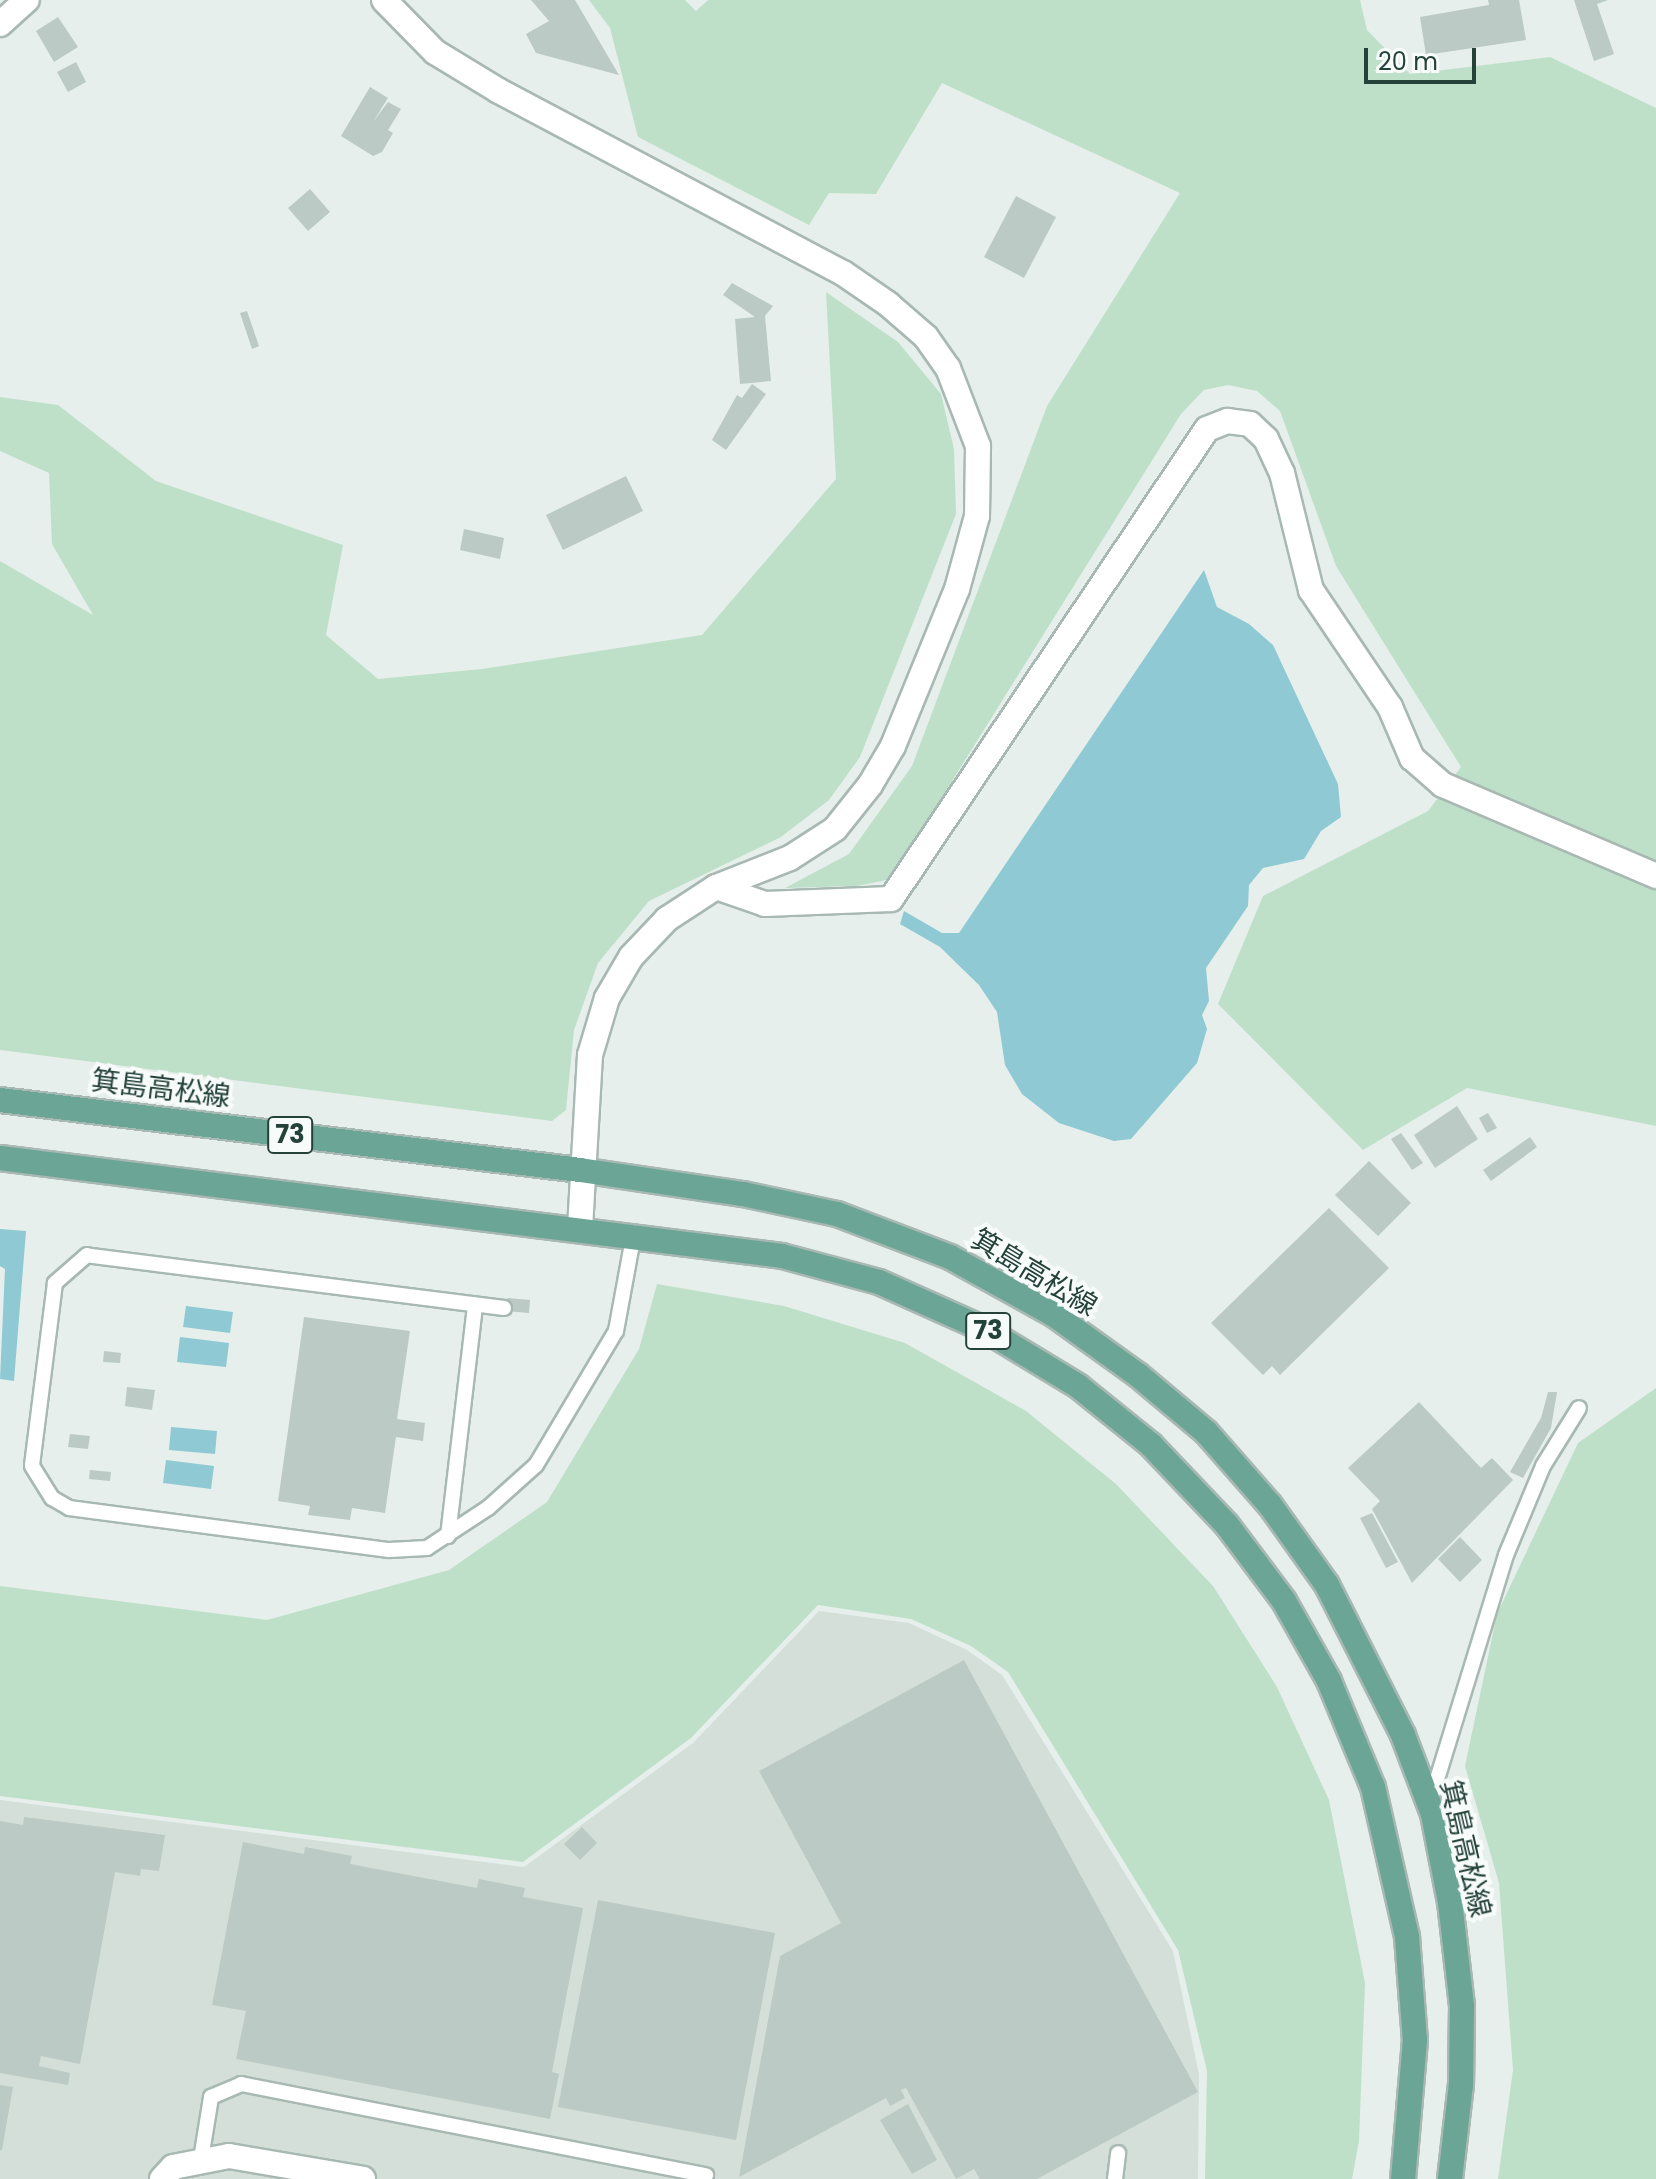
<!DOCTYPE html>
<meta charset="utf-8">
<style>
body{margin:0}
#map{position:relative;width:1656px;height:2179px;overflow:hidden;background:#e6efeb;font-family:Poppins,"Noto Sans JP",sans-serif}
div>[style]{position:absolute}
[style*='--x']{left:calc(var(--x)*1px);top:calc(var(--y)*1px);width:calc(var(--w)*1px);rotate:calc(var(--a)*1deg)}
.built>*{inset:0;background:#d4dfda}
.green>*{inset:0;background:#bfe0c8}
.water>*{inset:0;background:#8ec9d4}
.building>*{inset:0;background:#bbcac4}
.roads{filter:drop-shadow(2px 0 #a8b8b2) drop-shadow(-2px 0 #a8b8b2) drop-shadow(0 2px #a8b8b2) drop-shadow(0 -2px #a8b8b2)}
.lane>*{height:14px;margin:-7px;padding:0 7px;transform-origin:7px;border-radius:7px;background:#fff}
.street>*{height:24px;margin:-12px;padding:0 12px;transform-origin:12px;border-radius:12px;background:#fff}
.secondary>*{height:24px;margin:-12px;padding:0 12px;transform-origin:12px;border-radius:12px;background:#fff}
.primary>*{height:24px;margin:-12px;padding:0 12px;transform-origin:12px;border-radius:12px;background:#6aa596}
span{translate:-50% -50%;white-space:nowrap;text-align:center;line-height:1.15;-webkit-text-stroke:8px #f7fbf9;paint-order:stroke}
.shield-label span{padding:2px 6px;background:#f7fbf9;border:2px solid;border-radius:6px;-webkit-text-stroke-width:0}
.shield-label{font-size:26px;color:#24423a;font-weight:700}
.street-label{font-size:28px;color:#24423a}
.scale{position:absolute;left:1364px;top:48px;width:112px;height:36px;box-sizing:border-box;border:4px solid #24423a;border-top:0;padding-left:10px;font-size:24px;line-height:28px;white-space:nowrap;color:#24423a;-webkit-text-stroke:6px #f7fbf9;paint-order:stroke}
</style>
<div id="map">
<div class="built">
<i style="clip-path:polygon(819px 1611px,909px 1623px,967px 1650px,1002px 1675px,1173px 1951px,1199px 2074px,1198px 2179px,0 2179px,0 1800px,524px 1867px,693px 1743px)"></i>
</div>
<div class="green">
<i style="clip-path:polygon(589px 0,685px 0,696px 11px,708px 0,1360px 0,1367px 30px,1410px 74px,1550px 57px,1656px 108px,1656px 1126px,1467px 1088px,1363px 1150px,1218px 1004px,1263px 896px,1428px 811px,1461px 767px,1336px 566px,1280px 411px,1257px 391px,1228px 385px,1204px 390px,1181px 414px,891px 879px,857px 886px,785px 888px,849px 854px,912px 766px,1047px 406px,1180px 193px,942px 83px,876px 194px,829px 193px,809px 225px,638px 137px,610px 28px)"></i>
<i style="clip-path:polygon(826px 292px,898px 342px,941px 394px,954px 449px,956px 514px,860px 757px,829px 800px,781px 837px,649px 901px,598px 963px,574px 1030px,566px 1110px,552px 1121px,0 1050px,0 561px,93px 615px,52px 544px,49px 473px,0 451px,0 397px,58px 405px,156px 481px,343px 545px,326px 635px,378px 679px,482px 669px,702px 635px,836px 479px)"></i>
<i style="clip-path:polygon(657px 1284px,784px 1306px,905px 1343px,1026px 1411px,1116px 1484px,1213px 1586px,1277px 1687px,1329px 1800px,1365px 1983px,1359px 2141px,1352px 2179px,1205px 2179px,1207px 2071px,1178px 1950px,1008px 1672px,971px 1646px,911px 1619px,818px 1605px,691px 1738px,523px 1862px,0 1796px,0 1586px,267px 1620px,449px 1570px,547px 1502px,639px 1349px)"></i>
<i style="clip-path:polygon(1656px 1388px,1656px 2179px,1498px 2179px,1513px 2070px,1499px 1883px,1465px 1766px,1497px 1614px,1578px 1443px)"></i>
</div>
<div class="water">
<i style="clip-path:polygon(1204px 570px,1217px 607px,1249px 624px,1273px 645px,1338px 784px,1341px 817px,1321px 831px,1304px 859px,1263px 868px,1249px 885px,1248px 906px,1206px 968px,1209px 1001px,1202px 1015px,1207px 1029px,1197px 1063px,1131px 1139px,1114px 1141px,1059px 1123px,1022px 1094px,1005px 1065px,997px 1012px,979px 985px,940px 947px,900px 924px,904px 911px,942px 933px,959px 933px)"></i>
<i style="clip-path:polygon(0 1229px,26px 1231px,14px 1381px,0 1379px,5px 1269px,0 1266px)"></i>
<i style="clip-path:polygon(186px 1306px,233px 1312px,230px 1333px,183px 1327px)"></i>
<i style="clip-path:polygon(180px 1337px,229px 1343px,226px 1367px,177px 1362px)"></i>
<i style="clip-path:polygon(171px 1427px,217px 1431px,215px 1454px,169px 1450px)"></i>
<i style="clip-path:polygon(166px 1460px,214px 1466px,211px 1489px,163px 1483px)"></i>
</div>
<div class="building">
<i style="clip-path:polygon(531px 0,575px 0,619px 75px,536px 53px,526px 34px,549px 21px)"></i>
<i style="clip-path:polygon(1488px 0,1519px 0,1526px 40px,1426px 55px,1420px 17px,1489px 5px)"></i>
<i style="clip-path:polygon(1574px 0,1608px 0,1597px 4px,1614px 54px,1594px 61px)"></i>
<i style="clip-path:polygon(58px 17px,78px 47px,54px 62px,36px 31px)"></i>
<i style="clip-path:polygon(76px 62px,86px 82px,68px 92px,57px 72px)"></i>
<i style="clip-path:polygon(370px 87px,388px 98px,373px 122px,388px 102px,401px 109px,388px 130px,393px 133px,382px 152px,373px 156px,341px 136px)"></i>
<i style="clip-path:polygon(310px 189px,330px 212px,308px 231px,288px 208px)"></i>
<i style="clip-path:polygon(1016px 196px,1056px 217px,1024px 278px,984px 257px)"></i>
<i style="clip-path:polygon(732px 283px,773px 306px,765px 316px,771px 381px,740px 384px,735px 319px,755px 317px,723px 295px)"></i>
<i style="clip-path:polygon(247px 311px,259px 346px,252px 349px,240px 313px)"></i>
<i style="clip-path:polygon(752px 384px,766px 394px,726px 450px,712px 440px,737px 395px,742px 398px)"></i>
<i style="clip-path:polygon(626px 476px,643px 511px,563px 550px,546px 515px)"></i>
<i style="clip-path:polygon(464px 529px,504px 538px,500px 559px,460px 550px)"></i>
<i style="clip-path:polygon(1457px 1106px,1478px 1139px,1435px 1168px,1414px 1135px)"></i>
<i style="clip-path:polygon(1488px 1113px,1497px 1128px,1487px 1133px,1479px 1118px)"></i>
<i style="clip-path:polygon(1401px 1133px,1423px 1163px,1412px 1170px,1391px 1139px)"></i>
<i style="clip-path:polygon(1530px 1137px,1537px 1147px,1491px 1181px,1483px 1170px)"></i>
<i style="clip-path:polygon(1369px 1161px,1411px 1203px,1378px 1236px,1335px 1195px)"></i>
<i style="clip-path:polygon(1329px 1208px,1389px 1268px,1280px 1375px,1272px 1366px,1263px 1375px,1211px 1323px)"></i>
<i style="clip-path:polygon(507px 1298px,530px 1300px,529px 1313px,506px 1311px)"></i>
<i style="clip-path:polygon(304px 1317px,410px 1331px,397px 1419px,425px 1423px,423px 1441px,396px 1437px,385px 1513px,352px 1508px,350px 1520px,308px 1515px,310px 1506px,278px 1501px)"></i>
<i style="clip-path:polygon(104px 1351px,121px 1353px,120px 1363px,103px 1362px)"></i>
<i style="clip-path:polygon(127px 1387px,155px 1390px,152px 1410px,125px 1406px)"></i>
<i style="clip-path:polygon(1548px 1392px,1557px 1392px,1551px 1428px,1523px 1478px,1510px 1472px,1541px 1418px)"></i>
<i style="clip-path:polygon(1419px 1402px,1481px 1468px,1492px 1458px,1513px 1480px,1412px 1583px,1372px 1509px,1380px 1501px,1348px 1468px)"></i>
<i style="clip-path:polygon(70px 1434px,90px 1436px,88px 1449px,68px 1447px)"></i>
<i style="clip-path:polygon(90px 1470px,111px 1472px,110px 1481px,89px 1479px)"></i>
<i style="clip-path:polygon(1372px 1513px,1398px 1562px,1386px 1568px,1360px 1518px)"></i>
<i style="clip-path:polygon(1460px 1537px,1482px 1560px,1460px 1582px,1438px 1559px)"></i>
<i style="clip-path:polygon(964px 1660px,1198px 2092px,1037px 2179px,980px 2179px,974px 2169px,956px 2179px,906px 2088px,901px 2090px,905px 2098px,890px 2106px,886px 2098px,739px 2177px,780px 1956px,841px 1923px,759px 1771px)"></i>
<i style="clip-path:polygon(24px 1817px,165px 1835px,159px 1871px,141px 1869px,140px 1876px,115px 1872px,80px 2064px,41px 2056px,39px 2066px,70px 2073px,68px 2085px,0 2073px,0 1821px,23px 1825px)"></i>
<i style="clip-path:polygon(582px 1827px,597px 1843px,580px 1860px,564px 1844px)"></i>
<i style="clip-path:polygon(243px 1842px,304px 1854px,305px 1847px,352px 1856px,350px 1864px,477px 1888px,479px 1879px,525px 1888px,523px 1897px,583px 1908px,552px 2072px,559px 2074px,550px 2119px,236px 2059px,246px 2011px,212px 2005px)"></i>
<i style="clip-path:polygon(598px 1900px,775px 1933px,736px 2140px,558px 2107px)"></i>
<i style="clip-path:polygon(0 2085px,13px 2087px,2px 2150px,0 2150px)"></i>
<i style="clip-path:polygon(908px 2104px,937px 2160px,912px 2174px,880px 2120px)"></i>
</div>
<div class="roads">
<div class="lane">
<i style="--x:504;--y:1308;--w:420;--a:-172.8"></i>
<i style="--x:87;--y:1255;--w:43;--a:138.8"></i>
<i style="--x:55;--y:1283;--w:184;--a:97.2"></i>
<i style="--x:32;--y:1466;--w:38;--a:58"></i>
<i style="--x:52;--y:1498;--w:20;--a:30"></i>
<i style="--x:69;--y:1508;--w:323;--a:7.5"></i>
<i style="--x:389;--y:1550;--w:38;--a:-3"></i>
<i style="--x:427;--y:1548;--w:73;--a:-33.3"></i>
<i style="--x:488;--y:1508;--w:64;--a:-41.9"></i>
<i style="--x:536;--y:1465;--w:156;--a:-59.2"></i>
<i style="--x:616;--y:1331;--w:100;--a:-79.6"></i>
<i style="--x:448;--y:1536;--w:233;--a:-83.3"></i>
<i style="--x:1430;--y:1802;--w:258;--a:-72.9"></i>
<i style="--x:1506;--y:1555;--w:96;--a:-67.4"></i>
<i style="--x:1543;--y:1466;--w:68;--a:-58.2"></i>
<i style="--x:201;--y:2159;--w:63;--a:-80.8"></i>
<i style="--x:211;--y:2097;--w:33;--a:-23"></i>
<i style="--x:241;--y:2084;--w:474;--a:11.1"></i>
<i style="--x:1115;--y:2179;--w:26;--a:-83"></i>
</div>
<div class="street">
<i style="--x:716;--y:887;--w:52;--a:19.1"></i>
<i style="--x:765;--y:904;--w:126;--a:-2.3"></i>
<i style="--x:891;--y:899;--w:566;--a:-56.09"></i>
<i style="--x:1207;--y:429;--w:22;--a:-22"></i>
<i style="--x:1227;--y:421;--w:23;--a:7"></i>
<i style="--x:1250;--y:424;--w:22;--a:43"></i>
<i style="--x:1266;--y:439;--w:38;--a:65"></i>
<i style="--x:1282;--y:473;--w:121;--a:76.1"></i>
<i style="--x:1311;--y:590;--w:141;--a:56"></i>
<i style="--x:1390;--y:707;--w:56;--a:66.7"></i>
<i style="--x:1412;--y:758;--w:41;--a:41.1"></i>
<i style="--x:1443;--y:785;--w:232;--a:23.1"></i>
</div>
<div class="secondary">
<i style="--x:384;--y:0;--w:73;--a:45.6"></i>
<i style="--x:435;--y:52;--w:75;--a:31.4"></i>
<i style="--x:499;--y:91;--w:389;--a:27.9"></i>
<i style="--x:843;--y:273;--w:55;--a:34.6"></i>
<i style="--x:888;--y:304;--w:50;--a:41"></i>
<i style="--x:926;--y:337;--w:38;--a:55"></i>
<i style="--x:948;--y:368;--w:84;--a:69"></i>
<i style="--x:978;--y:446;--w:70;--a:90.8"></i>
<i style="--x:977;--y:516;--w:76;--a:105.3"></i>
<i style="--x:957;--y:589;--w:170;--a:112.2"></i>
<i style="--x:893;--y:746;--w:45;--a:120.5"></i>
<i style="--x:870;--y:785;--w:56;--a:128.5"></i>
<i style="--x:835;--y:829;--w:54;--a:147.2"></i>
<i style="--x:790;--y:858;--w:79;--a:158.6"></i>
<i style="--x:716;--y:887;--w:59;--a:146.9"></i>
<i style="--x:667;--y:919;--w:52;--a:133.5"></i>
<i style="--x:631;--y:957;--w:48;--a:120.3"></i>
<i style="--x:607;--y:998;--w:59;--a:106.6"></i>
<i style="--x:590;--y:1055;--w:173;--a:93.3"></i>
<i style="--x:0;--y:24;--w:36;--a:-42"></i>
<i style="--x:162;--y:2179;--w:16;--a:-47"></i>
<i style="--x:173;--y:2167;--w:57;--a:-11.1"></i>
<i style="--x:229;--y:2156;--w:136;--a:9.7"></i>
</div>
<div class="primary">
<i style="--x:0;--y:1100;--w:584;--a:6.88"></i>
<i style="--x:580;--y:1170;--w:165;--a:8.4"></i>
<i style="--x:743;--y:1194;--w:96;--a:12"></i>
<i style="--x:837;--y:1214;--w:121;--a:20.8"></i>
<i style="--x:950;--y:1257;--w:118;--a:29"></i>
<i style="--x:1053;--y:1314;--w:105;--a:35.7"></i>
<i style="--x:1138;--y:1375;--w:89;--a:40"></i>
<i style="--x:1206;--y:1432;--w:97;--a:48.8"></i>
<i style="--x:1270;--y:1505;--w:98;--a:54.5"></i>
<i style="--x:1327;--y:1585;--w:168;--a:63.1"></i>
<i style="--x:1403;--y:1735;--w:85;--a:69.2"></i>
<i style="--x:1433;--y:1814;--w:90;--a:79.1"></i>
<i style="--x:1450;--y:1902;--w:105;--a:83.4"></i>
<i style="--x:1462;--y:2006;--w:78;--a:90.7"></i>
<i style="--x:1461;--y:2084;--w:96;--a:96.6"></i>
<i style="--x:0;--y:1158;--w:788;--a:7.14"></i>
<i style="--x:782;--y:1256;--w:100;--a:15"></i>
<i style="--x:879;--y:1282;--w:115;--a:24.1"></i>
<i style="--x:984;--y:1329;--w:110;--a:31.2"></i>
<i style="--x:1078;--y:1386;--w:94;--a:38.9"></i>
<i style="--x:1151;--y:1445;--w:110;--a:46.5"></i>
<i style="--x:1227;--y:1525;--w:95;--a:53.1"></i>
<i style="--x:1284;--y:1601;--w:92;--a:60.6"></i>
<i style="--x:1329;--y:1681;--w:115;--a:67.5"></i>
<i style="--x:1373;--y:1787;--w:154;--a:77.2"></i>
<i style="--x:1407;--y:1937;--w:103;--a:85.6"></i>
<i style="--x:1415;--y:2040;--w:140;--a:94.9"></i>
</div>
</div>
<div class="shield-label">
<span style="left:290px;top:1135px">73</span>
<span style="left:988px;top:1331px">73</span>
</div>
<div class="street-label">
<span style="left:161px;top:1089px;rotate:7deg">箕島高松線</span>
<span style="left:1034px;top:1273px;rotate:31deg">箕島高松線</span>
<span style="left:1465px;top:1849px;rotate:77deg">箕島高松線</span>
</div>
<div class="scale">20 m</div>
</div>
